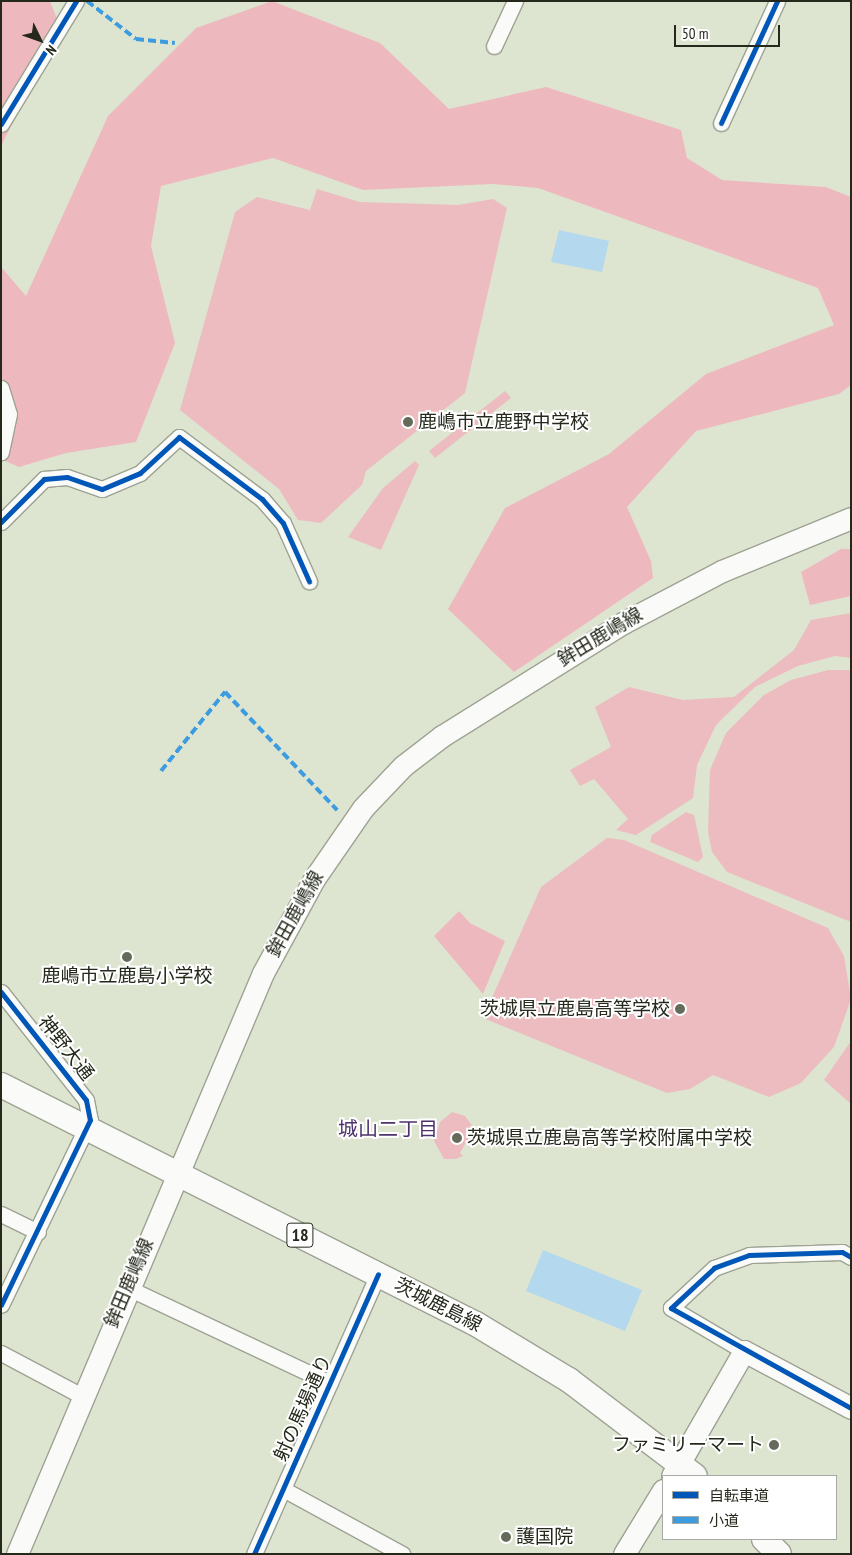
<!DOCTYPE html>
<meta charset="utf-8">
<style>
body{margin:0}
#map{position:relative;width:852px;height:1555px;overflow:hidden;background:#dde5d0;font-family:"PT Sans Narrow","Noto Sans JP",sans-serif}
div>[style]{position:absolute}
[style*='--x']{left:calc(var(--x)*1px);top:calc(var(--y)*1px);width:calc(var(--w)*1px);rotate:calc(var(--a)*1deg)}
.green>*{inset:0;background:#ecbcc0}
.forest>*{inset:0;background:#eeb9be}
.water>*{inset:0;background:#b4d8ed}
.roads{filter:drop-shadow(1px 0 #9da293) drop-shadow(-1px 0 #9da293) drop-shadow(0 1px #9da293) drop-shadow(0 -1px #9da293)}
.street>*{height:15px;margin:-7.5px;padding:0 7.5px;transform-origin:7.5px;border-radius:7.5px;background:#fafbf8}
.secondary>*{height:21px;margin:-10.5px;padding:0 10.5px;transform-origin:10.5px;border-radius:10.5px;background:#fafbf8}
.primary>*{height:24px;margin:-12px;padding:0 12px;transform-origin:12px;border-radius:12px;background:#fafbf8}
.quiet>*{height:4px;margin-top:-2px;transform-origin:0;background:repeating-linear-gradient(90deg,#3c9cdf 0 8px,transparent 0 12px)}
.cycleway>*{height:5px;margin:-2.5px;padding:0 2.5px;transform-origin:2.5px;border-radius:2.5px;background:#0057b8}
.dots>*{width:14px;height:14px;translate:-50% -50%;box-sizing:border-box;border:2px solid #fff;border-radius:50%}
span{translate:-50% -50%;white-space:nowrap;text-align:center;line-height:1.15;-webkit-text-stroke:4px #fff;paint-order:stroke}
.shield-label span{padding:1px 4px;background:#fff;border:1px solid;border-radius:4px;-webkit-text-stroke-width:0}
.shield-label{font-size:18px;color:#24291b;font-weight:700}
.poi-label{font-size:19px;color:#24291b}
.left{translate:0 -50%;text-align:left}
.right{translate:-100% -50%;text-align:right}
.street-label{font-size:19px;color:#24291b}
.neighbourhood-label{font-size:20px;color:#4e326c}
.frame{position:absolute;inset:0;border:2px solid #24291b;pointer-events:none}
.legend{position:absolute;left:662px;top:1475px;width:175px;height:65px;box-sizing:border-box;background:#fff;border:1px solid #a7a9a4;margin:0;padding:6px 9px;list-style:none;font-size:15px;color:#24291b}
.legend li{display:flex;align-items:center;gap:10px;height:25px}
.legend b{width:25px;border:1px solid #a7a9a4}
.north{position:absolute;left:15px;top:15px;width:50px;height:50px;-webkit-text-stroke:4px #fff;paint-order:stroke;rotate:132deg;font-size:14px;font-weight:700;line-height:20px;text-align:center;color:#24291b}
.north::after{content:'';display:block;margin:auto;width:18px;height:22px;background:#24291b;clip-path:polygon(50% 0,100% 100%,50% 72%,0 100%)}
.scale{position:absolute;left:674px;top:25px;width:106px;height:22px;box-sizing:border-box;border:2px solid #24291b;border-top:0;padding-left:6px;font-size:15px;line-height:18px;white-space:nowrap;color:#24291b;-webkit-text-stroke:4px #fff;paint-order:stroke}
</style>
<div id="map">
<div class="green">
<i style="clip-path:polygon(317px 189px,360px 202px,458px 205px,493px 199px,507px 208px,465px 393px,366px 471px,362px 485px,321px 523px,298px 520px,279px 489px,180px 410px,235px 212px,257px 197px,310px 210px)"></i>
<i style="clip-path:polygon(505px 391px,511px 398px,435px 458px,429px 451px)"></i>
<i style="clip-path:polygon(415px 461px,419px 465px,381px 550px,348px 537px,383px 488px)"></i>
<i style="clip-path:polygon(851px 613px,851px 658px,835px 656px,798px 666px,755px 687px,716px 725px,697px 765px,693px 798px,636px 835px,616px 830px,628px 819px,594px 779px,580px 786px,570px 770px,611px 747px,595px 707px,629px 687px,683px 700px,734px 697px,794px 650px,811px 620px)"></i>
<i style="clip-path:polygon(828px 670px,851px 670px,851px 922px,727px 872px,712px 852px,708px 832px,710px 770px,726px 733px,764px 695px,791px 680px)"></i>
<i style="clip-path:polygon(686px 812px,694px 815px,703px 857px,698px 862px,650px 842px,652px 835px)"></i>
<i style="clip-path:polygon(607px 838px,624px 840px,828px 928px,844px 956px,851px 999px,834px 1047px,801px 1083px,769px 1097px,713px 1075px,690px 1089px,667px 1093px,483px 1018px,541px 887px)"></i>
<i style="clip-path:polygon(851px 1041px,851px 1104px,824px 1080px)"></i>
<i style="clip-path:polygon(452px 1112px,465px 1116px,474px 1128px,460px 1153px,463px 1156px,456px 1159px,444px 1159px,434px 1141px,440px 1122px)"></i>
</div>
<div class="forest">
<i style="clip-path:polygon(1px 1px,50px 1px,61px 29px,1px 146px)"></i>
<i style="clip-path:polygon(272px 1px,380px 43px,449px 109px,546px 87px,681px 130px,687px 158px,722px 180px,826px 187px,851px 197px,851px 385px,839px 394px,696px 431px,627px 507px,651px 561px,653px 578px,514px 672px,448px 609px,505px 508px,609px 454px,706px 374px,834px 325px,818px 288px,538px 188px,493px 184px,363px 190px,273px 158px,161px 186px,151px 246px,175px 343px,136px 442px,66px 453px,19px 467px,1px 459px,1px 267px,26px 296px,108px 116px,196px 28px)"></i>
<i style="clip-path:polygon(841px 549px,851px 549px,851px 596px,810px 605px,801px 572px)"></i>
<i style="clip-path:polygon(459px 911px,470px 923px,505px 941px,483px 994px,434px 936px)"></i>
</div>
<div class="water">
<i style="clip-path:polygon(559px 230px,609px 241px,602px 272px,551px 262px)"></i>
<i style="clip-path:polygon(543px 1250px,642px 1290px,625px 1331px,526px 1291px)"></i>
</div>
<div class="roads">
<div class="street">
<i style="--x:494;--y:46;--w:50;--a:-65"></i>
<i style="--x:721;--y:123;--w:134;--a:-65.3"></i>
<i style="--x:1;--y:124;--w:144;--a:-58.6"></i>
<i style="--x:1;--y:388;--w:27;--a:73"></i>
<i style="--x:9;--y:414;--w:39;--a:102"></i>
<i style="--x:1;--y:522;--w:61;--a:-45"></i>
<i style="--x:44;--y:479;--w:23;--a:-5"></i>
<i style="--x:67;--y:477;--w:37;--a:19"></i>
<i style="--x:102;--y:489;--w:41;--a:-22.8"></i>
<i style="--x:140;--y:473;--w:53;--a:-42.7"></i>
<i style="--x:179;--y:437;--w:104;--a:36.8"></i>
<i style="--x:262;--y:499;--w:32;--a:49"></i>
<i style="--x:283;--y:523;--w:64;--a:65.9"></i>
<i style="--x:1;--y:992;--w:137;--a:51.8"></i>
<i style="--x:86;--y:1100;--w:20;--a:79"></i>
<i style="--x:90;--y:1120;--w:205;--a:115.7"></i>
<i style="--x:1;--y:1214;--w:41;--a:25.9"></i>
<i style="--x:128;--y:1288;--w:223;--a:25.2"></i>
<i style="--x:744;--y:1351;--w:85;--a:-149.5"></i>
<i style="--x:671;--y:1308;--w:59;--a:-42.9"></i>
<i style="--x:714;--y:1268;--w:37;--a:-20"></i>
<i style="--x:749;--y:1255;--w:93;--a:-1.8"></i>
<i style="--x:842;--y:1252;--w:10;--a:29"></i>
<i style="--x:1;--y:1353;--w:92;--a:28"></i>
<i style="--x:283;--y:1489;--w:136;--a:28.6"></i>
<i style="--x:254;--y:1554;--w:306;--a:-66.1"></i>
</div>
<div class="secondary">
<i style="--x:672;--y:1476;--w:144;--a:-60.1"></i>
<i style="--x:744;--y:1351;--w:121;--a:28"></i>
<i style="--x:17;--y:1554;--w:631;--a:-67.05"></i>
<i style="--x:263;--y:973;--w:107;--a:-61.5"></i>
<i style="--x:314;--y:879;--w:86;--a:-55.4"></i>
<i style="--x:363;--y:808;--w:58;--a:-46.4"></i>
<i style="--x:403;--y:766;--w:49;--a:-37.6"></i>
<i style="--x:442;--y:736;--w:213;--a:-32"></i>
<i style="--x:623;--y:623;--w:112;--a:-27.7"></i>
<i style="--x:722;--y:571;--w:139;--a:-22.3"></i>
<i style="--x:624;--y:1554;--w:75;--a:-58.6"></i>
</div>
<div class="primary">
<i style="--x:1;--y:1085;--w:532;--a:26.71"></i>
<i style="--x:476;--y:1324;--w:109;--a:31.1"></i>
<i style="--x:569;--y:1380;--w:158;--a:37.3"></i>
<i style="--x:764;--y:1539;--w:21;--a:45"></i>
</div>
</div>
<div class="quiet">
<i style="--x:87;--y:1;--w:62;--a:37.8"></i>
<i style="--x:136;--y:39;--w:39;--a:6"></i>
<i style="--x:161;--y:771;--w:102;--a:-51"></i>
<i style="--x:225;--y:692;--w:163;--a:46.5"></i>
</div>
<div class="cycleway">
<i style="--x:721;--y:123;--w:134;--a:-65.3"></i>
<i style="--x:1;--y:124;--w:144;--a:-58.6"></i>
<i style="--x:1;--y:522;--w:61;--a:-45"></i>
<i style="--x:44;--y:479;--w:23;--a:-5"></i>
<i style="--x:67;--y:477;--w:37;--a:19"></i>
<i style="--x:102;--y:489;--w:41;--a:-22.8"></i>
<i style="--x:140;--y:473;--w:53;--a:-42.7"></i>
<i style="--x:179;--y:437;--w:104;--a:36.8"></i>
<i style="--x:262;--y:499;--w:32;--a:49"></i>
<i style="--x:283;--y:523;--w:64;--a:65.9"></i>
<i style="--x:1;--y:992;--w:137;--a:51.8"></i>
<i style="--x:86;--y:1100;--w:20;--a:79"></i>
<i style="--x:90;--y:1120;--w:205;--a:115.7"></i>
<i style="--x:851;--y:1257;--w:10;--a:-151"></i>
<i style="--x:842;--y:1252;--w:93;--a:178.2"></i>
<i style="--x:749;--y:1255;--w:37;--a:160"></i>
<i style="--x:714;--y:1268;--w:59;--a:137.1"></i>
<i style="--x:671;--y:1308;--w:206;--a:29.1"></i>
<i style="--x:254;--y:1554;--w:306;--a:-66.1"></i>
</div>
<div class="dots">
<i style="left:408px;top:422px;background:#656b5a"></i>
<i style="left:127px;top:957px;background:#656b5a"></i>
<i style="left:680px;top:1009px;background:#656b5a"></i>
<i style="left:457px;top:1138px;background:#656b5a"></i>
<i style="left:774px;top:1445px;background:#656b5a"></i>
<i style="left:506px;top:1537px;background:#656b5a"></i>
</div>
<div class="shield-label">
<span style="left:300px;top:1235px">18</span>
</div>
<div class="poi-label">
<span class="left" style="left:418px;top:422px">鹿嶋市立鹿野中学校</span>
<span style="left:127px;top:976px">鹿嶋市立鹿島小学校</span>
<span class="right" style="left:670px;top:1009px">茨城県立鹿島高等学校</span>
<span class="left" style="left:467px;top:1138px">茨城県立鹿島高等学校附属中学校</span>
<span class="right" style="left:764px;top:1445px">ファミリーマート</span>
<span class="left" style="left:516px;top:1537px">護国院</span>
</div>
<div class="street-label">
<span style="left:600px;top:637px;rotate:-31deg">鉾田鹿嶋線</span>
<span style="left:295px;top:914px;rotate:-61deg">鉾田鹿嶋線</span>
<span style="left:66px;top:1048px;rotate:52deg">神野大通</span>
<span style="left:129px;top:1283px;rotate:-67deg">鉾田鹿嶋線</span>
<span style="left:438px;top:1305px;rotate:27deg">茨城鹿島線</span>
<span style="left:303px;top:1408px;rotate:-66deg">射の馬場通り</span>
</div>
<div class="neighbourhood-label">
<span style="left:388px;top:1129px">城山二丁目</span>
</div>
<div class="frame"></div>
<ul class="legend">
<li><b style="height:6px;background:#0057b8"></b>自転車道</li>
<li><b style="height:6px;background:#3c9cdf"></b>小道</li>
</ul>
<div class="north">N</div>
<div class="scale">50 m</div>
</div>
